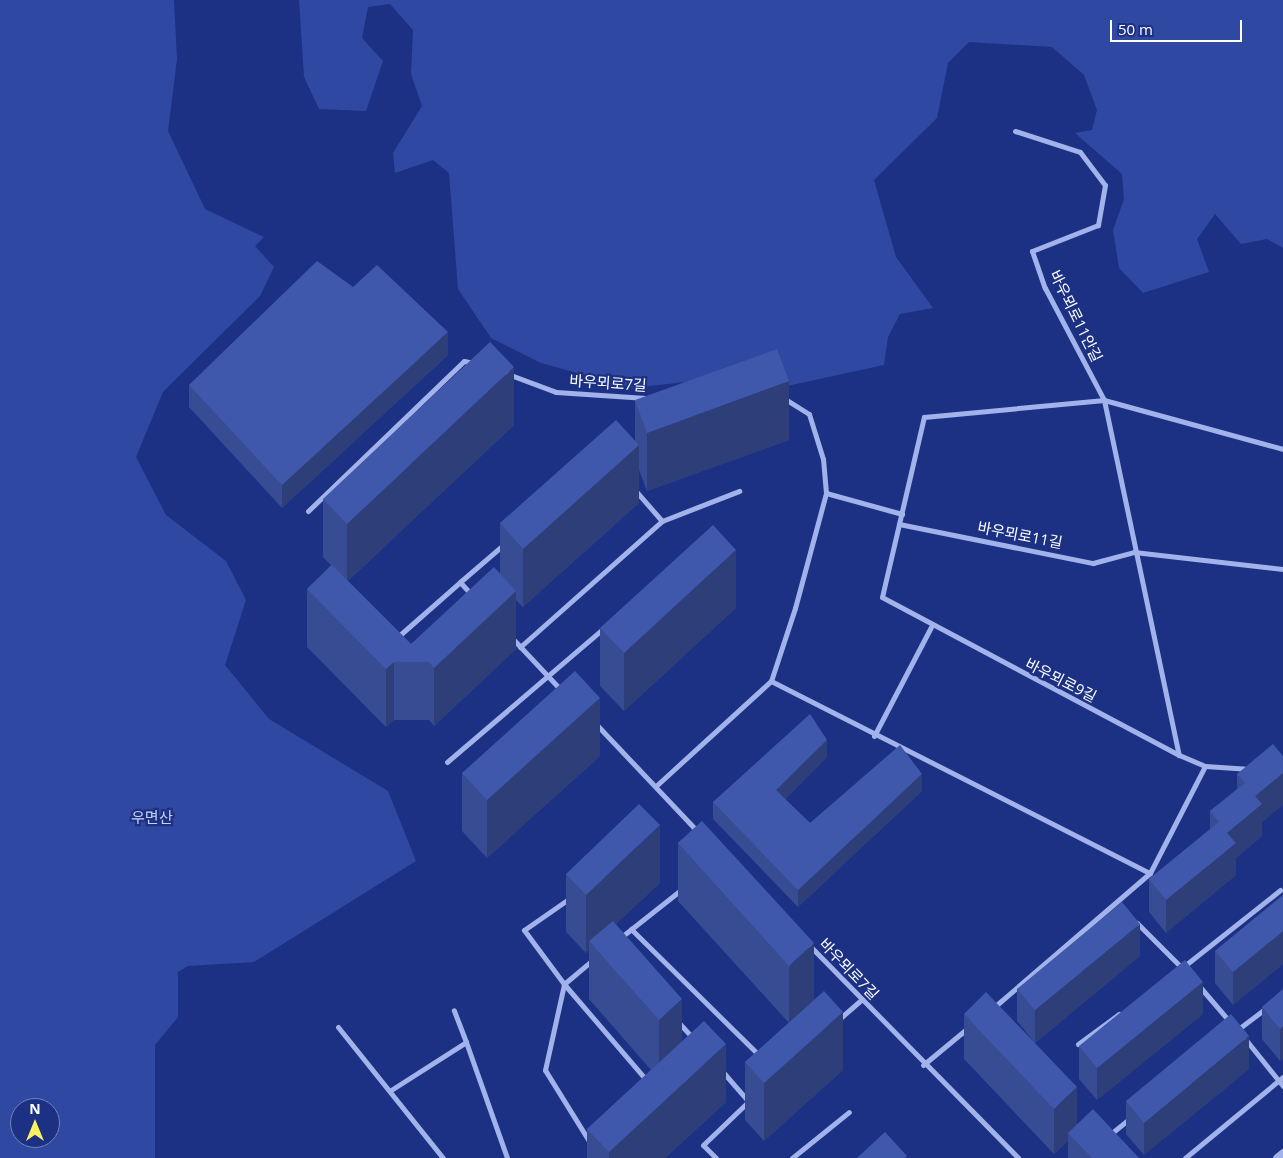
<!DOCTYPE html>
<meta charset="utf-8">
<style>
body{margin:0}
#map{position:relative;width:1283px;height:1158px;overflow:hidden;background:#1c3184;font-family:"Open Sans","Noto Sans KR",sans-serif}
div>[style]{position:absolute}
[style*='--x']{left:calc(var(--x)*1px);top:calc(var(--y)*1px);width:calc(var(--w)*1px);rotate:calc(var(--a)*1deg)}
.green>*{inset:0;background:#2f48a2}
.minor>*{height:5px;margin:-2.5px;padding:0 2.5px;transform-origin:2.5px;border-radius:2.5px;background:#a2b2eb}
.tertiary>*{height:9px;margin:-4.5px;padding:0 4.5px;transform-origin:4.5px;border-radius:4.5px;background:#a2b2eb}
.wall>*{inset:0;background:#374c93}
.shaded-wall>*{inset:0;background:#2d3e78}
.building>*{inset:0;background:#4058ab}
span{translate:-50% -50%;white-space:nowrap;text-align:center;line-height:1.15;-webkit-text-stroke:4.5px #1c3184;paint-order:stroke}
.street-label{font-size:15px;color:#fff}
.park-label{font-size:15px;color:#c7d2f8}
.north{position:absolute;left:10px;top:1098px;width:50px;height:50px;box-sizing:border-box;background:#1c3184;border:1px solid #7783b5;border-radius:50%;rotate:0deg;font-size:14px;font-weight:700;line-height:20px;text-align:center;color:#fff}
.north::after{content:'';display:block;margin:auto;width:18px;height:22px;background:#fcf25f;clip-path:polygon(50% 0,100% 100%,50% 72%,0 100%)}
.scale{position:absolute;left:1110px;top:20px;width:132px;height:22px;box-sizing:border-box;border:2px solid #fff;border-top:0;padding-left:6px;font-size:15px;line-height:18px;white-space:nowrap;color:#fff;-webkit-text-stroke:4px #1c3184;paint-order:stroke}
</style>
<div id="map">
<div class="green">
<i style="clip-path:polygon(evenodd,0 0,174px 0,177px 59px,168px 131px,205px 209px,264px 237px,255px 246px,274px 267px,260px 296px,163px 392px,136px 457px,166px 515px,226px 561px,246px 600px,225px 665px,269px 719px,388px 791px,416px 861px,254px 962px,188px 966px,178px 972px,178px 1017px,155px 1045px,155px 1158px,0 1158px,0 0,20px 1108px,50px 1108px,50px 1138px,20px 1138px,20px 1108px)"></i>
<i style="clip-path:polygon(299px 0,1283px 0,1283px 248px,1267px 239px,1241px 244px,1215px 214px,1197px 239px,1209px 272px,1143px 293px,1119px 268px,1113px 230px,1124px 199px,1122px 174px,1075px 133px,1092px 130px,1097px 110px,1084px 75px,1052px 47px,969px 42px,948px 63px,937px 118px,874px 180px,896px 257px,933px 308px,900px 314px,888px 337px,884px 365px,787px 386px,748px 375px,632px 388px,541px 363px,491px 338px,458px 289px,449px 173px,433px 160px,395px 173px,393px 153px,422px 106px,411px 74px,413px 30px,390px 4px,368px 7px,362px 38px,383px 61px,366px 111px,319px 109px,304px 77px)"></i>
</div>
<div class="minor">
<i style="--x:1015;--y:131;--w:68;--a:17.9"></i>
<i style="--x:1080;--y:152;--w:41;--a:52.9"></i>
<i style="--x:1105;--y:185;--w:41;--a:99.9"></i>
<i style="--x:1098;--y:225;--w:71;--a:158.5"></i>
<i style="--x:1032;--y:251;--w:39;--a:71"></i>
<i style="--x:1045;--y:288;--w:127;--a:62.2"></i>
<i style="--x:1104;--y:400;--w:363;--a:78.1"></i>
<i style="--x:508;--y:374;--w:51;--a:20.6"></i>
<i style="--x:556;--y:392;--w:90;--a:3.8"></i>
<i style="--x:826;--y:493;--w:79;--a:15.4"></i>
<i style="--x:308;--y:511;--w:216;--a:-43.9"></i>
<i style="--x:464;--y:361;--w:10;--a:11"></i>
<i style="--x:662;--y:521;--w:83;--a:-21.3"></i>
<i style="--x:899;--y:524;--w:198;--a:11.4"></i>
<i style="--x:1093;--y:563;--w:42;--a:-15"></i>
<i style="--x:1134;--y:552;--w:150;--a:6.5"></i>
<i style="--x:471;--y:594;--w:16;--a:-133"></i>
<i style="--x:460;--y:582;--w:57;--a:-40.7"></i>
<i style="--x:401;--y:634;--w:79;--a:-41.4"></i>
<i style="--x:513;--y:639;--w:71;--a:46.7"></i>
<i style="--x:520;--y:647;--w:190;--a:-41.6"></i>
<i style="--x:662;--y:521;--w:41;--a:-131.1"></i>
<i style="--x:771;--y:681;--w:425;--a:26.9"></i>
<i style="--x:595;--y:723;--w:151;--a:46.6"></i>
<i style="--x:874;--y:736;--w:123;--a:-62.4"></i>
<i style="--x:447;--y:762;--w:208;--a:-40.5"></i>
<i style="--x:1250;--y:769;--w:45;--a:-176.2"></i>
<i style="--x:1205;--y:766;--w:28;--a:-157"></i>
<i style="--x:1179;--y:755;--w:336;--a:-152"></i>
<i style="--x:882;--y:597;--w:185;--a:-76.9"></i>
<i style="--x:924;--y:417;--w:181;--a:-5.4"></i>
<i style="--x:1104;--y:400;--w:186;--a:15.3"></i>
<i style="--x:657;--y:785;--w:154;--a:-42.4"></i>
<i style="--x:771;--y:681;--w:77;--a:-71.8"></i>
<i style="--x:795;--y:608;--w:119;--a:-74.9"></i>
<i style="--x:826;--y:493;--w:34;--a:-95"></i>
<i style="--x:823;--y:459;--w:47;--a:-107.3"></i>
<i style="--x:809;--y:414;--w:28;--a:-148"></i>
<i style="--x:570;--y:898;--w:56;--a:145.2"></i>
<i style="--x:524;--y:930;--w:67;--a:53.5"></i>
<i style="--x:564;--y:984;--w:39;--a:-40"></i>
<i style="--x:1137;--y:923;--w:64;--a:45"></i>
<i style="--x:631;--y:929;--w:182;--a:44.6"></i>
<i style="--x:620;--y:938;--w:79;--a:-38.3"></i>
<i style="--x:810;--y:946;--w:297;--a:45.5"></i>
<i style="--x:1183;--y:967;--w:124;--a:-38.4"></i>
<i style="--x:564;--y:984;--w:157;--a:49.4"></i>
<i style="--x:666;--y:1103;--w:86;--a:141.1"></i>
<i style="--x:599;--y:1157;--w:102;--a:-121.8"></i>
<i style="--x:545;--y:1070;--w:88;--a:-77.5"></i>
<i style="--x:1200;--y:987;--w:46;--a:49.4"></i>
<i style="--x:993;--y:1008;--w:207;--a:-40.7"></i>
<i style="--x:1150;--y:873;--w:120;--a:-62.8"></i>
<i style="--x:838;--y:1020;--w:32;--a:-41"></i>
<i style="--x:679;--y:1023;--w:22;--a:47"></i>
<i style="--x:338;--y:1027;--w:168;--a:51.3"></i>
<i style="--x:1237;--y:1030;--w:36;--a:-37"></i>
<i style="--x:1246;--y:1040;--w:59;--a:51.2"></i>
<i style="--x:466;--y:1042;--w:123;--a:70.5"></i>
<i style="--x:1078;--y:1044;--w:51;--a:-36.2"></i>
<i style="--x:923;--y:1065;--w:60;--a:-39.6"></i>
<i style="--x:722;--y:1071;--w:40;--a:49"></i>
<i style="--x:391;--y:1090;--w:89;--a:-32.6"></i>
<i style="--x:466;--y:1042;--w:34;--a:-111"></i>
<i style="--x:1113;--y:1132;--w:22;--a:-39"></i>
<i style="--x:716;--y:1158;--w:18;--a:-135"></i>
<i style="--x:703;--y:1145;--w:65;--a:-43.8"></i>
<i style="--x:792;--y:1158;--w:73;--a:-38.9"></i>
<i style="--x:1185;--y:1158;--w:127;--a:-39.6"></i>
</div>
<div class="tertiary">
<i style="--x:1277;--y:1158;--w:8;--a:-40"></i>
</div>
<div class="wall">
<i style="clip-path:polygon(448px 355px,282px 508px,189px 407px,189px 385px)"></i>
<i style="clip-path:polygon(635px 400px,789px 440px,647px 491px,639px 470px,639px 503px,523px 607px,516px 600px,516px 649px,434px 726px,429px 720px,394px 720px,386px 727px,307px 647px,307px 589px,331px 565px,323px 557px,323px 499px,514px 425px,348px 581px,411px 644px,500px 573px,500px 523px,635px 440px)"></i>
<i style="clip-path:polygon(736px 608px,624px 711px,600px 686px,600px 628px)"></i>
<i style="clip-path:polygon(600px 756px,487px 858px,462px 831px,462px 773px)"></i>
<i style="clip-path:polygon(1283px 756px,1283px 805px,1262px 822px,1262px 836px,1236px 858px,1236px 875px,1166px 933px,1149px 912px,1149px 879px,1210px 829px,1210px 811px,1237px 789px,1237px 774px)"></i>
<i style="clip-path:polygon(827px 757px,785px 799px,810px 823px,922px 791px,798px 907px,713px 819px,713px 802px)"></i>
<i style="clip-path:polygon(702px 821px,814px 1000px,843px 1070px,764px 1141px,745px 1120px,745px 1062px,789px 1023px,678px 901px,678px 843px)"></i>
<i style="clip-path:polygon(566px 874px,660px 883px,616px 924px,682px 1041px,726px 1102px,665px 1158px,587px 1158px,587px 1129px,651px 1070px,589px 999px,589px 950px,586px 953px,566px 932px)"></i>
<i style="clip-path:polygon(1283px 895px,1283px 964px,1233px 1005px,1215px 983px,1215px 951px)"></i>
<i style="clip-path:polygon(1140px 956px,1035px 1043px,1017px 1021px,1017px 989px)"></i>
<i style="clip-path:polygon(1283px 989px,1283px 1058px,1280px 1061px,1262px 1039px,1262px 1007px)"></i>
<i style="clip-path:polygon(964px 1014px,1077px 1124px,1139px 1158px,1068px 1158px,1068px 1141px,1054px 1154px,964px 1059px)"></i>
<i style="clip-path:polygon(1203px 1014px,1097px 1100px,1079px 1079px,1079px 1046px)"></i>
<i style="clip-path:polygon(1249px 1069px,1144px 1155px,1126px 1134px,1126px 1101px)"></i>
</div>
<div class="shaded-wall">
<i style="clip-path:polygon(448px 332px,448px 355px,282px 508px,282px 485px)"></i>
<i style="clip-path:polygon(514px 367px,514px 425px,347px 582px,347px 524px)"></i>
<i style="clip-path:polygon(789px 381px,789px 440px,647px 491px,647px 433px)"></i>
<i style="clip-path:polygon(639px 445px,639px 503px,523px 607px,523px 549px)"></i>
<i style="clip-path:polygon(736px 550px,736px 608px,624px 711px,624px 653px)"></i>
<i style="clip-path:polygon(516px 591px,516px 649px,434px 726px,434px 668px)"></i>
<i style="clip-path:polygon(394px 662px,394px 720px,386px 727px,386px 669px)"></i>
<i style="clip-path:polygon(600px 698px,600px 756px,487px 858px,487px 800px)"></i>
<i style="clip-path:polygon(827px 740px,827px 757px,776px 807px,776px 790px)"></i>
<i style="clip-path:polygon(1283px 773px,1283px 805px,1262px 822px,1262px 836px,1236px 858px,1236px 875px,1166px 933px,1166px 900px,1227px 833px,1255px 796px)"></i>
<i style="clip-path:polygon(922px 774px,922px 791px,798px 907px,798px 890px)"></i>
<i style="clip-path:polygon(660px 825px,660px 883px,593px 946px,589px 941px,589px 950px,586px 953px,586px 895px)"></i>
<i style="clip-path:polygon(1140px 924px,1140px 956px,1035px 1043px,1035px 1010px)"></i>
<i style="clip-path:polygon(1283px 931px,1283px 964px,1233px 1005px,1233px 972px)"></i>
<i style="clip-path:polygon(814px 943px,814px 1001px,789px 1024px,789px 966px)"></i>
<i style="clip-path:polygon(1203px 982px,1203px 1014px,1097px 1100px,1097px 1068px)"></i>
<i style="clip-path:polygon(682px 999px,682px 1057px,659px 1078px,659px 1020px)"></i>
<i style="clip-path:polygon(843px 1012px,843px 1070px,764px 1141px,764px 1083px)"></i>
<i style="clip-path:polygon(1283px 1026px,1283px 1058px,1280px 1061px,1280px 1029px)"></i>
<i style="clip-path:polygon(1249px 1036px,1249px 1069px,1144px 1155px,1144px 1123px)"></i>
<i style="clip-path:polygon(726px 1044px,726px 1102px,665px 1158px,609px 1158px,609px 1152px)"></i>
<i style="clip-path:polygon(1077px 1087px,1077px 1132px,1068px 1133px,1068px 1141px,1054px 1154px,1054px 1109px)"></i>
</div>
<div class="building">
<i style="clip-path:polygon(317px 261px,353px 287px,377px 265px,448px 332px,282px 485px,189px 385px)"></i>
<i style="clip-path:polygon(490px 342px,514px 367px,347px 524px,323px 499px)"></i>
<i style="clip-path:polygon(777px 349px,789px 381px,647px 433px,635px 400px)"></i>
<i style="clip-path:polygon(616px 420px,639px 445px,523px 549px,500px 523px)"></i>
<i style="clip-path:polygon(713px 525px,736px 550px,624px 653px,600px 628px)"></i>
<i style="clip-path:polygon(332px 565px,411px 644px,494px 567px,516px 591px,434px 668px,429px 662px,394px 662px,386px 669px,307px 589px)"></i>
<i style="clip-path:polygon(575px 671px,600px 698px,487px 800px,462px 773px)"></i>
<i style="clip-path:polygon(810px 714px,827px 740px,776px 790px,810px 823px,900px 745px,922px 774px,798px 890px,713px 802px)"></i>
<i style="clip-path:polygon(1273px 744px,1283px 756px,1283px 773px,1255px 796px,1262px 804px,1227px 833px,1236px 843px,1166px 900px,1149px 879px,1219px 822px,1210px 811px,1245px 783px,1237px 774px)"></i>
<i style="clip-path:polygon(639px 804px,660px 825px,586px 895px,566px 874px)"></i>
<i style="clip-path:polygon(702px 821px,814px 943px,789px 966px,678px 843px)"></i>
<i style="clip-path:polygon(1283px 895px,1283px 931px,1233px 972px,1215px 951px)"></i>
<i style="clip-path:polygon(1122px 902px,1140px 924px,1035px 1010px,1017px 989px)"></i>
<i style="clip-path:polygon(613px 921px,682px 999px,659px 1020px,589px 941px)"></i>
<i style="clip-path:polygon(1185px 960px,1203px 982px,1097px 1068px,1079px 1046px)"></i>
<i style="clip-path:polygon(1283px 989px,1283px 1026px,1280px 1029px,1262px 1007px)"></i>
<i style="clip-path:polygon(824px 991px,843px 1012px,764px 1083px,745px 1062px)"></i>
<i style="clip-path:polygon(986px 992px,1077px 1087px,1054px 1109px,964px 1014px)"></i>
<i style="clip-path:polygon(1231px 1014px,1249px 1036px,1144px 1123px,1126px 1101px)"></i>
<i style="clip-path:polygon(704px 1021px,726px 1044px,609px 1152px,587px 1129px)"></i>
<i style="clip-path:polygon(1093px 1109px,1139px 1158px,1092px 1158px,1068px 1133px)"></i>
<i style="clip-path:polygon(885px 1132px,907px 1156px,905px 1158px,857px 1158px)"></i>
</div>
<div class="street-label">
<span style="left:1076px;top:316px;rotate:64deg">바우뫼로11안길</span>
<span style="left:608px;top:383px;rotate:4deg">바우뫼로7길</span>
<span style="left:1020px;top:535px;rotate:11deg">바우뫼로11길</span>
<span style="left:1061px;top:680px;rotate:27deg">바우뫼로9길</span>
<span style="left:849px;top:969px;rotate:46deg">바우뫼로7길</span>
</div>
<div class="park-label">
<span style="left:152px;top:818px">우면산</span>
</div>
<div class="north">N</div>
<div class="scale">50 m</div>
</div>
